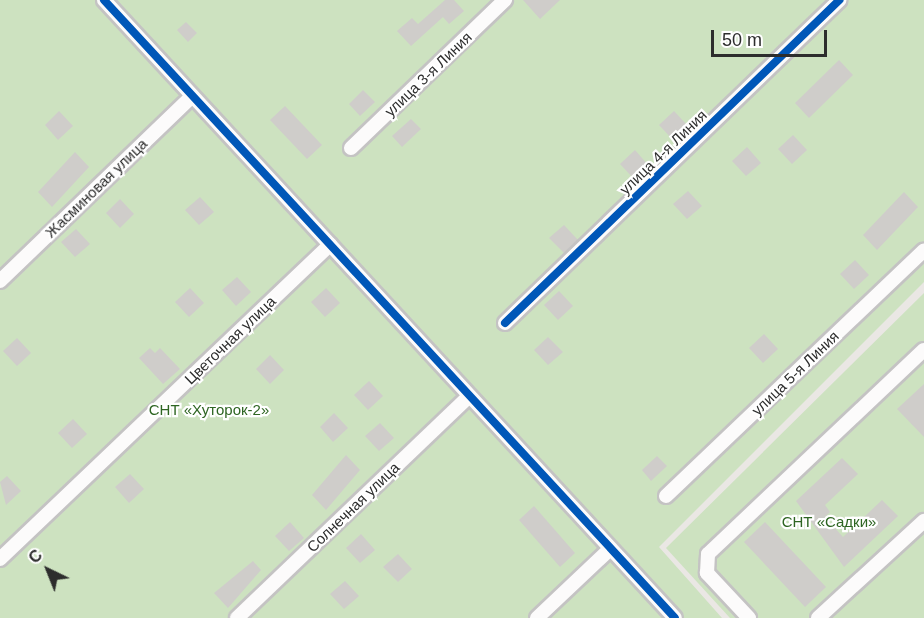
<!DOCTYPE html>
<meta charset="utf-8">
<style>
body{margin:0}
#map{position:relative;width:924px;height:618px;overflow:hidden;background:#eae7e4;font-family:Helvetica,sans-serif}
div>[style]{position:absolute}
[style*='--x']{left:calc(var(--x)*1px);top:calc(var(--y)*1px);width:calc(var(--w)*1px);rotate:calc(var(--a)*1deg)}
.green>*{inset:0;background:#cde2c0}
.building>*{inset:0;background:#cfcdca}
.roads{filter:drop-shadow(2px 0 #c4c3c3) drop-shadow(-2px 0 #c4c3c3) drop-shadow(0 2px #c4c3c3) drop-shadow(0 -2px #c4c3c3)}
.street>*{height:14px;margin:-7px;padding:0 7px;transform-origin:7px;border-radius:7px;background:#fcfbfb}
.cycleway>*{height:8px;margin:-4px;padding:0 4px;transform-origin:4px;border-radius:4px;background:#0057b8}
span{translate:-50% -50%;white-space:nowrap;text-align:center;line-height:1.15;-webkit-text-stroke:4.5px #fff;paint-order:stroke}
.street-label{font-size:15px;color:#2d2d2d}
.park-label{font-size:15px;color:#2e6522}
.north{position:absolute;left:18px;top:540px;width:60px;height:60px;-webkit-text-stroke:4px #fff;paint-order:stroke;rotate:317deg;font-size:16px;font-weight:700;line-height:24px;text-align:center;color:#2d2d2d}
.north::after{content:'';display:block;margin:auto;width:21px;height:27px;background:#2d2d2d;clip-path:polygon(50% 0,100% 100%,50% 72%,0 100%)}
.scale{position:absolute;left:711px;top:30px;width:116px;height:27px;box-sizing:border-box;border:3px solid #2d2d2d;border-top:0;padding-left:8px;font-size:18px;line-height:21px;white-space:nowrap;color:#2d2d2d;-webkit-text-stroke:4px #fff;paint-order:stroke}
</style>
<div id="map">
<div class="green">
<i style="clip-path:polygon(0 0,924px 0,924px 282px,659px 547px,722px 618px,0 618px)"></i>
<i style="clip-path:polygon(924px 293px,924px 618px,730px 618px,666px 548px)"></i>
</div>
<div class="building">
<i style="clip-path:polygon(445px 0,454px 0,464px 11px,449px 24px,443px 17px,411px 46px,397px 31px,412px 18px,418px 24px)"></i>
<i style="clip-path:polygon(523px 0,560px 0,540px 19px)"></i>
<i style="clip-path:polygon(186px 22px,197px 33px,188px 42px,177px 30px)"></i>
<i style="clip-path:polygon(839px 60px,853px 75px,809px 118px,795px 103px)"></i>
<i style="clip-path:polygon(363px 90px,375px 102px,360px 116px,349px 104px)"></i>
<i style="clip-path:polygon(285px 106px,322px 145px,307px 159px,270px 120px)"></i>
<i style="clip-path:polygon(59px 111px,73px 126px,58px 140px,45px 125px)"></i>
<i style="clip-path:polygon(674px 111px,688px 126px,673px 140px,659px 125px)"></i>
<i style="clip-path:polygon(411px 119px,421px 129px,402px 147px,392px 136px)"></i>
<i style="clip-path:polygon(793px 135px,807px 150px,792px 164px,778px 149px)"></i>
<i style="clip-path:polygon(747px 147px,761px 163px,746px 176px,732px 161px)"></i>
<i style="clip-path:polygon(635px 150px,649px 166px,634px 179px,620px 164px)"></i>
<i style="clip-path:polygon(75px 152px,89px 167px,52px 207px,38px 192px)"></i>
<i style="clip-path:polygon(688px 191px,702px 206px,687px 219px,673px 204px)"></i>
<i style="clip-path:polygon(904px 192px,918px 207px,877px 250px,863px 235px)"></i>
<i style="clip-path:polygon(200px 197px,214px 212px,199px 225px,185px 210px)"></i>
<i style="clip-path:polygon(120px 199px,134px 214px,120px 228px,106px 213px)"></i>
<i style="clip-path:polygon(564px 225px,578px 240px,564px 253px,549px 238px)"></i>
<i style="clip-path:polygon(76px 229px,90px 244px,75px 257px,61px 242px)"></i>
<i style="clip-path:polygon(855px 260px,869px 275px,854px 289px,840px 274px)"></i>
<i style="clip-path:polygon(237px 277px,251px 292px,236px 306px,222px 290px)"></i>
<i style="clip-path:polygon(190px 288px,204px 303px,189px 317px,175px 302px)"></i>
<i style="clip-path:polygon(326px 288px,340px 303px,325px 317px,311px 302px)"></i>
<i style="clip-path:polygon(559px 291px,573px 306px,558px 320px,544px 305px)"></i>
<i style="clip-path:polygon(764px 334px,778px 349px,763px 363px,749px 348px)"></i>
<i style="clip-path:polygon(548px 337px,563px 352px,548px 365px,534px 350px)"></i>
<i style="clip-path:polygon(17px 338px,31px 353px,17px 366px,3px 351px)"></i>
<i style="clip-path:polygon(150px 348px,155px 353px,160px 348px,180px 369px,163px 384px,139px 358px)"></i>
<i style="clip-path:polygon(270px 355px,284px 370px,270px 384px,256px 369px)"></i>
<i style="clip-path:polygon(369px 381px,383px 396px,368px 410px,354px 395px)"></i>
<i style="clip-path:polygon(924px 384px,924px 437px,897px 409px)"></i>
<i style="clip-path:polygon(334px 413px,348px 428px,333px 442px,320px 427px)"></i>
<i style="clip-path:polygon(73px 419px,87px 434px,72px 448px,58px 433px)"></i>
<i style="clip-path:polygon(380px 423px,394px 438px,379px 451px,365px 436px)"></i>
<i style="clip-path:polygon(346px 455px,360px 470px,326px 510px,312px 495px)"></i>
<i style="clip-path:polygon(657px 456px,667px 466px,651px 481px,642px 470px)"></i>
<i style="clip-path:polygon(842px 458px,858px 474px,825px 505px,830px 512px,825px 517px,843px 537px,882px 500px,898px 516px,844px 567px,796px 501px)"></i>
<i style="clip-path:polygon(130px 474px,144px 489px,129px 503px,115px 487px)"></i>
<i style="clip-path:polygon(7px 476px,21px 491px,6px 505px,0 482px)"></i>
<i style="clip-path:polygon(534px 506px,575px 553px,560px 567px,519px 520px)"></i>
<i style="clip-path:polygon(290px 522px,304px 538px,289px 551px,275px 536px)"></i>
<i style="clip-path:polygon(765px 522px,826px 587px,805px 607px,744px 542px)"></i>
<i style="clip-path:polygon(361px 534px,375px 550px,360px 563px,346px 548px)"></i>
<i style="clip-path:polygon(398px 554px,412px 569px,398px 582px,383px 567px)"></i>
<i style="clip-path:polygon(253px 561px,261px 570px,228px 608px,214px 593px)"></i>
<i style="clip-path:polygon(345px 581px,359px 596px,344px 609px,330px 594px)"></i>
</div>
<div class="roads">
<div class="street">
<i style="--x:104;--y:0;--w:841;--a:47.26"></i>
<i style="--x:351;--y:148;--w:214;--a:-43.9"></i>
<i style="--x:0;--y:281;--w:267;--a:-43.9"></i>
<i style="--x:505;--y:323;--w:465;--a:-44"></i>
<i style="--x:666;--y:496;--w:356;--a:-43.6"></i>
<i style="--x:0;--y:559;--w:456;--a:-43.6"></i>
<i style="--x:237;--y:618;--w:321;--a:-43.7"></i>
<i style="--x:537;--y:618;--w:100;--a:-43.4"></i>
<i style="--x:749;--y:618;--w:62;--a:-133"></i>
<i style="--x:707;--y:573;--w:19;--a:-87"></i>
<i style="--x:708;--y:554;--w:297;--a:-43.4"></i>
<i style="--x:818;--y:618;--w:144;--a:-42.5"></i>
</div>
</div>
<div class="cycleway">
<i style="--x:104;--y:0;--w:841;--a:47.26"></i>
<i style="--x:505;--y:323;--w:465;--a:-44"></i>
</div>
<div class="street-label">
<span style="left:428px;top:74px;rotate:-44deg">улица 3-я Линия</span>
<span style="left:663px;top:152px;rotate:-44deg">улица 4-я Линия</span>
<span style="left:96px;top:188px;rotate:-44deg">Жасминовая улица</span>
<span style="left:230px;top:340px;rotate:-44deg">Цветочная улица</span>
<span style="left:795px;top:373px;rotate:-44deg">улица 5-я Линия</span>
<span style="left:353px;top:507px;rotate:-44deg">Солнечная улица</span>
</div>
<div class="park-label">
<span style="left:209px;top:410px">СНТ «Хуторок-2»</span>
<span style="left:829px;top:522px">СНТ «Садки»</span>
</div>
<div class="north">С</div>
<div class="scale">50 m</div>
</div>
